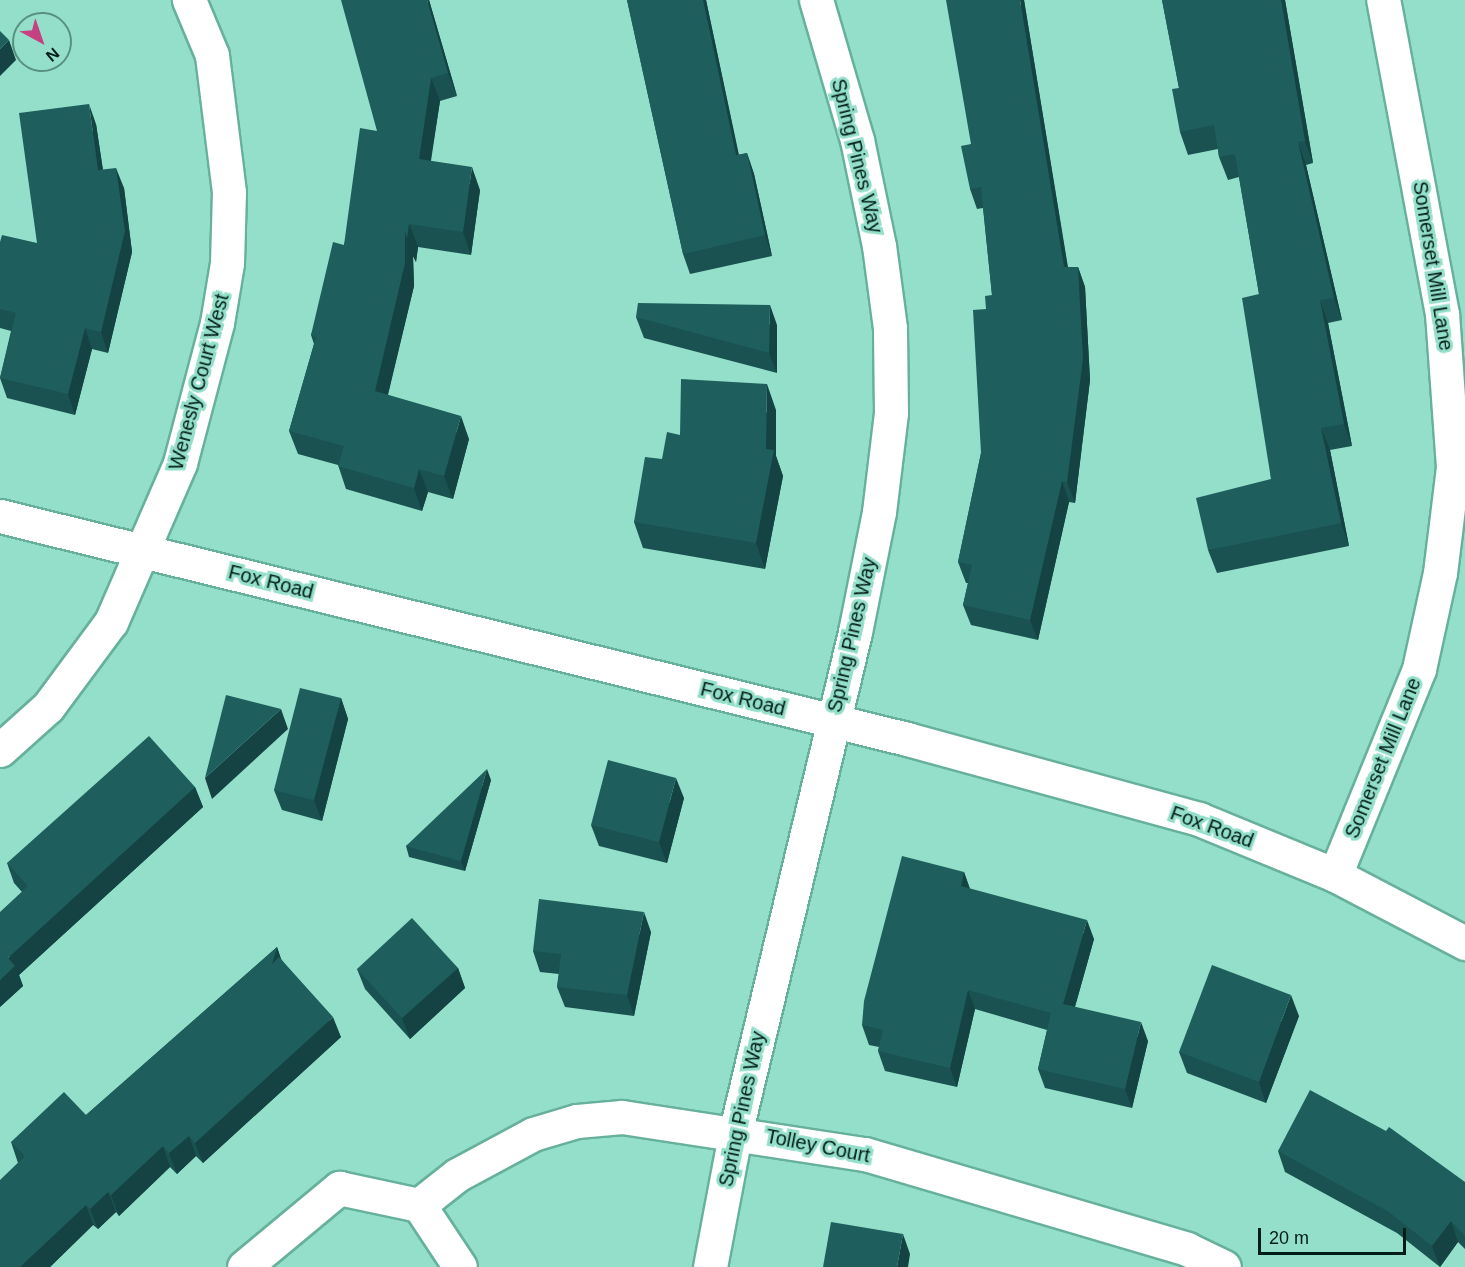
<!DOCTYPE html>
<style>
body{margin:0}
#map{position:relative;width:1465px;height:1267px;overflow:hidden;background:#94dfc9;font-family:Helvetica,sans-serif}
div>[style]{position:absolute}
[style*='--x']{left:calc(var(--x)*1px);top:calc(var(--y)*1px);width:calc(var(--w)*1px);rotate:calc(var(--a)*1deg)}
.roads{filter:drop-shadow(2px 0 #67b19c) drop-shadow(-2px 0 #67b19c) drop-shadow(0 2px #67b19c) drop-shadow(0 -2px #67b19c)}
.street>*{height:33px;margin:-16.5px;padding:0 16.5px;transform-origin:16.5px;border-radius:16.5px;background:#fff}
.secondary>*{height:33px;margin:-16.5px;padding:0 16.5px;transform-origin:16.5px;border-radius:16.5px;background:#fff}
.wall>*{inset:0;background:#1a5251}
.shaded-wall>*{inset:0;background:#154242}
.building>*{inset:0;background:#1e5f5e}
span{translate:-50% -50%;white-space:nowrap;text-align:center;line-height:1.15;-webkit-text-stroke:6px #94dfc9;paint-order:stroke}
.street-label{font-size:20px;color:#001d16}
.north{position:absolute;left:12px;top:12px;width:60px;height:60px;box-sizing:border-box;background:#94dfc9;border:2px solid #599181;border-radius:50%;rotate:140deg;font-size:16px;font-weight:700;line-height:24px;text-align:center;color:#001d16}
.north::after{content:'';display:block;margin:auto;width:21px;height:27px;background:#c64182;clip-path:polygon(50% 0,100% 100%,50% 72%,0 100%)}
.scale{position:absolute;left:1258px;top:1228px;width:148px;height:27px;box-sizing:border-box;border:3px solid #001d16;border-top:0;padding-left:8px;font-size:18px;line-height:21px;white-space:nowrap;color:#001d16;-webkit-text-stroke:4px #94dfc9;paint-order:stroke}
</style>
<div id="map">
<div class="roads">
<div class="street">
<i style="--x:0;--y:750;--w:64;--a:-41.9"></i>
<i style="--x:48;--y:707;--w:106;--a:-53.5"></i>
<i style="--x:111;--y:622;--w:173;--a:-66.5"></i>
<i style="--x:180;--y:463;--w:145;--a:-75.2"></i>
<i style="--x:217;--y:323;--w:61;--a:-80.5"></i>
<i style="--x:227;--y:263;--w:71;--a:-88.4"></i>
<i style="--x:229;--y:192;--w:138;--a:-97.1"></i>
<i style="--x:212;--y:55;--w:60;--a:-112.7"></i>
<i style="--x:1335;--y:875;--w:222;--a:-67.8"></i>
<i style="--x:1419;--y:669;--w:98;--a:-77.7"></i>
<i style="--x:1440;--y:573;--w:107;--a:-83"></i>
<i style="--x:1453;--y:467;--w:153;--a:-94.1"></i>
<i style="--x:1442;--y:314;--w:319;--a:-100.6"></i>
<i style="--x:419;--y:1205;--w:48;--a:-38.3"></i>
<i style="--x:457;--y:1175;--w:86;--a:-28.3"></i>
<i style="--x:533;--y:1134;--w:46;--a:-16.5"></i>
<i style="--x:577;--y:1121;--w:45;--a:-5.1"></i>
<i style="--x:622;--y:1117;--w:246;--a:8.7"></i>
<i style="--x:865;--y:1154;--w:336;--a:16.4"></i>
<i style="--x:1187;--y:1249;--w:41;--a:25.9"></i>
<i style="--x:244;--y:1267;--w:124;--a:-39.7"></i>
<i style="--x:339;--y:1188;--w:82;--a:12"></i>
<i style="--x:419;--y:1205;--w:74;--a:56.5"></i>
<i style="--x:710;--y:1267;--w:139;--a:-79.3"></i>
<i style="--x:736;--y:1130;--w:512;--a:-76.56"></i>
<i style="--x:855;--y:632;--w:122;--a:-78.7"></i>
<i style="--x:879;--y:512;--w:100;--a:-83.1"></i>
<i style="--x:891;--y:413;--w:85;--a:-90.7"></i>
<i style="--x:890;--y:328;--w:83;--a:-97.6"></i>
<i style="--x:879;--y:246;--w:108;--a:-101.7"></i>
<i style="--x:857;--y:140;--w:146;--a:-106.3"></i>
</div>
<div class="secondary">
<i style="--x:0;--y:516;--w:934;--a:13.81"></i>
<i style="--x:907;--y:739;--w:303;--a:15.3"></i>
<i style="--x:1199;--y:819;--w:147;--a:22.4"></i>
<i style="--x:1335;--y:875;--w:147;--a:27.6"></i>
</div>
</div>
<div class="wall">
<i style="clip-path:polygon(429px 0,457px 96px,440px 101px,431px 161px,480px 190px,471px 255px,418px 247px,416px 262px,413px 256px,414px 286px,388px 395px,469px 439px,453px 499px,428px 492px,422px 511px,346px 489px,338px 465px,298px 454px,289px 431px,314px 344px,311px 335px,344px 245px,377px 131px)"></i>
<i style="clip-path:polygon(627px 0,706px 0,739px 155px,747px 153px,754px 174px,772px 256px,690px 274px,683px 254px)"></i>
<i style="clip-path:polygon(1024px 0,1068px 267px,1078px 267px,1085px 287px,1090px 380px,1075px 503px,1069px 502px,1038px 640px,971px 625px,963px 605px,968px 583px,966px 583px,958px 562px,981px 453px,986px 309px,992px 295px,983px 208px,977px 209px,970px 189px,971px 144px)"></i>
<i style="clip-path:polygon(1162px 0,1285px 0,1313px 163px,1306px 165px,1342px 320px,1328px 323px,1352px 446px,1330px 450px,1349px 546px,1217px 573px,1208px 550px,1271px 479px,1259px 294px,1239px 177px,1228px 180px,1219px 157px,1218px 149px,1188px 155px,1180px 132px,1179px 88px)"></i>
<i style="clip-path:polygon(96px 124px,103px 170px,124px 188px,132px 252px,108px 353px,92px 349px,75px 415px,7px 398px,0 378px,11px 331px,0 328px,0 242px,37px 243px)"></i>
<i style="clip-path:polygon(636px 317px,777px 325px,777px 373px,644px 338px)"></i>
<i style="clip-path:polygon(776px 410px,776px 456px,783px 476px,765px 569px,643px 548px,634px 522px,662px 459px,680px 435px)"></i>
<i style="clip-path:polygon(341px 698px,348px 719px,322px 821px,282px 810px,274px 790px)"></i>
<i style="clip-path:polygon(491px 780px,465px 871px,409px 857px,406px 846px)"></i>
<i style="clip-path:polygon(195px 787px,203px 807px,19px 975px,23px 986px,0 1007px,22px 892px,14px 883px,7px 863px)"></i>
<i style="clip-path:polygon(684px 798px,667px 863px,599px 846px,591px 825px)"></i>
<i style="clip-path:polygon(964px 872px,970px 889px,1094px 939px,1075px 1007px,1148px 1041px,1132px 1108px,1045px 1088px,1038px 1069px,1047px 1030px,975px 1009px,957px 1087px,885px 1071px,878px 1051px,879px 1047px,869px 1045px,862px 1025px)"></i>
<i style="clip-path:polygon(651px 932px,634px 1016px,565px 1007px,557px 987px,559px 974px,540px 972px,533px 951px)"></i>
<i style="clip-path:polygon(277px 947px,281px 959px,341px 1037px,203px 1163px,196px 1156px,177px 1174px,170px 1167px,119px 1216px,116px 1212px,98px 1229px,93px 1225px,50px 1267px,0 1267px,18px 1163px,11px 1142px,86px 1115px)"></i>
<i style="clip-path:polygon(458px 968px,465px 988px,410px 1039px,365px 989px,357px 969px)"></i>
<i style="clip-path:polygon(1299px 1016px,1266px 1103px,1187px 1073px,1179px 1052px)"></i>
<i style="clip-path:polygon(1278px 1151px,1465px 1182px,1465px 1249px,1458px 1242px,1440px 1267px,1397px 1233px,1285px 1172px)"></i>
</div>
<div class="shaded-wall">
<i style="clip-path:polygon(427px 0,429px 0,457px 96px,448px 73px)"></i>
<i style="clip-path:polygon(703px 0,706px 0,743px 176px,736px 155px)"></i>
<i style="clip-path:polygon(1020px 0,1024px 0,1071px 288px,1064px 267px)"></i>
<i style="clip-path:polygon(1281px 0,1285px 0,1313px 163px,1305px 141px)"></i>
<i style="clip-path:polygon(9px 40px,16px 60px,0 76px,0 49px)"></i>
<i style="clip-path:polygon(431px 78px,440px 101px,427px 182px,419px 159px)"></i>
<i style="clip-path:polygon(89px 104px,96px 124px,106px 191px,98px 170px)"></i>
<i style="clip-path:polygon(1298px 142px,1306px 165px,1342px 320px,1334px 298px)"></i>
<i style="clip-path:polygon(747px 153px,754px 174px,772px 256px,765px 235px)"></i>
<i style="clip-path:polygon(472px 167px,480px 190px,471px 255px,463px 232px)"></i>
<i style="clip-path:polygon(116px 168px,124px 188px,132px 252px,108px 353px,101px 332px)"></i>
<i style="clip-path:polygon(409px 224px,418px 247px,416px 262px,413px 256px,414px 286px,383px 414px,375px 391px,405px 231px)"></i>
<i style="clip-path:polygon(1078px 267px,1085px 287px,1090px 380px,1075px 503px,1067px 482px)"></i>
<i style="clip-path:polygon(1320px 300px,1328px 323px,1352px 446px,1344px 424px)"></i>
<i style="clip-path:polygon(770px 305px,777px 325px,777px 373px,769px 353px)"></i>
<i style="clip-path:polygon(85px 328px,92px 349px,75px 415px,68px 394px)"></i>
<i style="clip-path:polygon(767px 384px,776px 410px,776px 456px,783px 476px,765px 569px,756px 543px,766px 449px)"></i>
<i style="clip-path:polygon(461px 416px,469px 439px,453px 499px,444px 476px)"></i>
<i style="clip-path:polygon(1321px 428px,1330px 450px,1349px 546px,1341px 523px)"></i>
<i style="clip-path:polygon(419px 469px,428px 492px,422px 511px,414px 488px)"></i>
<i style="clip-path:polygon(1062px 481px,1069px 502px,1038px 640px,1030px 620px)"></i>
<i style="clip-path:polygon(341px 698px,348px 719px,322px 821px,314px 800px)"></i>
<i style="clip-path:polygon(281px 709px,288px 729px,212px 799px,205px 778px)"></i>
<i style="clip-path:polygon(487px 769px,491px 780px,465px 871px,461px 861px)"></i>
<i style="clip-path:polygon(676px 778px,684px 798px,667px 863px,659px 842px)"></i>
<i style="clip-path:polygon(195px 787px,203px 807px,19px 975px,23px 986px,0 1007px,0 980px,8px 958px)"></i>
<i style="clip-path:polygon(964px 872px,971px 892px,961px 886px)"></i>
<i style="clip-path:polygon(644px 912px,651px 932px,634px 1016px,627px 995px)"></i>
<i style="clip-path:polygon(1087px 920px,1094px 939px,1070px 1024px,1063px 1004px)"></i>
<i style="clip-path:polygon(277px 947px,284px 968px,272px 964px)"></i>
<i style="clip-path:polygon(458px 968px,465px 988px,410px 1039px,402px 1018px)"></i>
<i style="clip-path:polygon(968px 990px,975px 1009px,957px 1087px,950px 1068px)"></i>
<i style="clip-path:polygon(1291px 995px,1299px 1016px,1266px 1103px,1259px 1082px)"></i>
<i style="clip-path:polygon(333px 1017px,341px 1037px,203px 1163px,195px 1143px)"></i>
<i style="clip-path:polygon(1141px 1022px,1148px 1041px,1132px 1108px,1125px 1089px)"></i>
<i style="clip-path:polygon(189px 1136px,196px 1156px,177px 1174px,169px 1153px)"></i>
<i style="clip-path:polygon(163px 1146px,170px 1167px,119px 1216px,111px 1195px)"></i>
<i style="clip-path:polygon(108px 1192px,116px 1212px,98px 1229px,90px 1209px)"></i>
<i style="clip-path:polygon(86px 1205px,93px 1225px,50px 1267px,20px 1267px)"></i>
<i style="clip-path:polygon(1451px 1221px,1458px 1242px,1440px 1267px,1432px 1246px)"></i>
<i style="clip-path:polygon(903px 1234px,910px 1254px,908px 1267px,897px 1267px)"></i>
</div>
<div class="building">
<i style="clip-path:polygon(341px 0,427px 0,448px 73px,431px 78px,419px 159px,472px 167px,463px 232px,409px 224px,407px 239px,405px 231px,405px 263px,375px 391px,461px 416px,444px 476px,419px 469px,414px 488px,338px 466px,344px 446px,289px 431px,316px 337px,311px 335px,333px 242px,344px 245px,360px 128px,377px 131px)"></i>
<i style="clip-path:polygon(627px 0,703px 0,736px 155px,747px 153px,765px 235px,683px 254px)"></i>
<i style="clip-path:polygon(946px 0,1020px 0,1064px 267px,1078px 267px,1083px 359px,1067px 482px,1062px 481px,1030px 620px,963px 605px,972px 565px,958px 562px,981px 453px,973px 310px,986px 309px,985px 296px,992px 295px,981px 187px,970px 189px,961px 146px,971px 144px)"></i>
<i style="clip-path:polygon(1162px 0,1281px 0,1305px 141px,1298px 142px,1334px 298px,1320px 300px,1344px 424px,1321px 428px,1341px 523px,1208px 550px,1196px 498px,1271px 479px,1242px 298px,1259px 294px,1235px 154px,1219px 157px,1214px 125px,1180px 132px,1172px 89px,1179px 88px)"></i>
<i style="clip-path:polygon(0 31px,9px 40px,0 49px)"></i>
<i style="clip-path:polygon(89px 104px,98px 170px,116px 168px,125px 231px,101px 332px,85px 328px,68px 394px,0 378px,16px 313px,0 309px,0 242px,2px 235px,37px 243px,19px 113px)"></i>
<i style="clip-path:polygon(638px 303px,770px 305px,769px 353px,636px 317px)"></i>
<i style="clip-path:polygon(681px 379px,767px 384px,766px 449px,774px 450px,756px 543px,634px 522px,645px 457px,662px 459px,667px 432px,680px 435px)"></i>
<i style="clip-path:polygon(300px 688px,341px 698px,314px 800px,274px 790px)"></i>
<i style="clip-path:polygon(226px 695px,281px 709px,205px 778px)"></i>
<i style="clip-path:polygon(149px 736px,195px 787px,8px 958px,15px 966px,0 980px,0 912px,28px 886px,7px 863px)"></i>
<i style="clip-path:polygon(608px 760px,676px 778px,659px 842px,591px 825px)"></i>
<i style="clip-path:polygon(487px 769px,461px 861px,406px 846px)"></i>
<i style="clip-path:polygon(902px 856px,964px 872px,961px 886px,1087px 920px,1063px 1004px,1141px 1022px,1125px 1089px,1038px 1069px,1051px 1013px,968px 990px,950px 1068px,878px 1051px,883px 1030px,862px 1025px,864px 1001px)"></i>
<i style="clip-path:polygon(539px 899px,644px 912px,627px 995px,557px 987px,561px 954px,533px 951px)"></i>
<i style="clip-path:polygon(412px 918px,458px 968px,402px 1018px,357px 969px)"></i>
<i style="clip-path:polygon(277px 947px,272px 964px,279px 957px,333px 1017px,195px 1143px,189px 1136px,169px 1153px,163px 1146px,111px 1195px,108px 1192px,90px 1209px,86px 1205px,20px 1267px,0 1267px,0 1180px,25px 1156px,11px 1142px,64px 1092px,86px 1115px)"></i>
<i style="clip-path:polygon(1212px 965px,1291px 995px,1259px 1082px,1179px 1052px)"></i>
<i style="clip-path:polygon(1310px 1090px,1386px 1131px,1389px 1127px,1465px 1182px,1465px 1236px,1451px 1221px,1432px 1246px,1389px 1212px,1278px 1151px)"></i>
<i style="clip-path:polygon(831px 1222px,903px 1234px,897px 1267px,823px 1267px)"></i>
</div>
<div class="street-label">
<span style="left:857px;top:156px;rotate:76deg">Spring Pines Way</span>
<span style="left:1433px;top:266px;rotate:81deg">Somerset Mill Lane</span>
<span style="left:199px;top:382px;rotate:-75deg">Wenesly Court West</span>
<span style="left:271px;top:582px;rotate:14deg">Fox Road</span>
<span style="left:852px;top:635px;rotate:-77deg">Spring Pines Way</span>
<span style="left:743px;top:699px;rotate:14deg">Fox Road</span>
<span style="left:1383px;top:758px;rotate:-68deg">Somerset Mill Lane</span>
<span style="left:1212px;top:827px;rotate:20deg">Fox Road</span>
<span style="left:742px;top:1109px;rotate:-78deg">Spring Pines Way</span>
<span style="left:818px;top:1146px;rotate:11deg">Tolley Court</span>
</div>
<div class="north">N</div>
<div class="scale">20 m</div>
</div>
